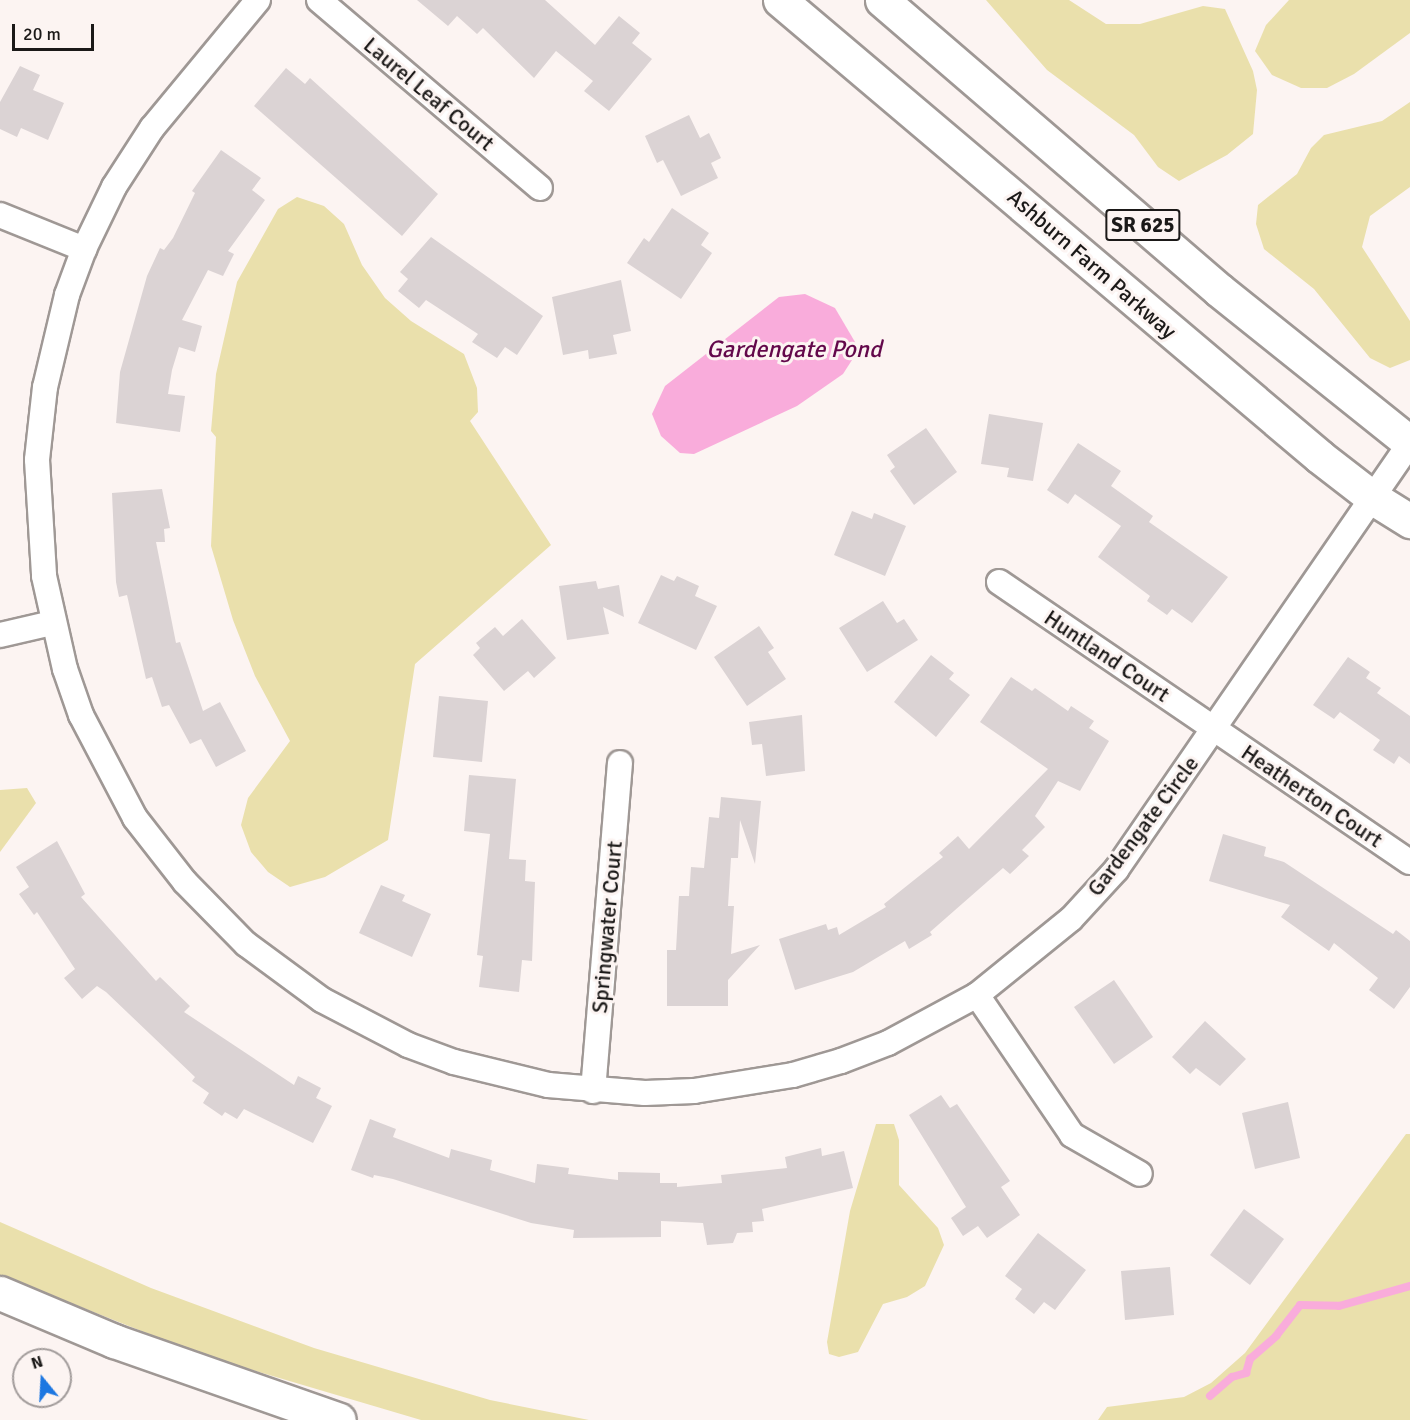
<!DOCTYPE html>
<style>
body{margin:0}
#map{position:relative;width:1410px;height:1420px;overflow:hidden;background:#fcf4f2;font-family:Signika,sans-serif}
div>[style]{position:absolute}
[style*='--x']{left:calc(var(--x)*1px);top:calc(var(--y)*1px);width:calc(var(--w)*1px);rotate:calc(var(--a)*1deg)}
.green>*{inset:0;background:#eae0ac}
.water>*{inset:0;background:#f9acdb}
.stream>*{height:8px;margin:-4px;padding:0 4px;transform-origin:4px;border-radius:4px;background:#f9acdb}
.building>*{inset:0;background:#dbd3d4}
.roads{filter:drop-shadow(2px 0 #9f9895) drop-shadow(-2px 0 #9f9895) drop-shadow(0 2px #9f9895) drop-shadow(0 -2px #9f9895)}
.street>*{height:24px;margin:-12px;padding:0 12px;transform-origin:12px;border-radius:12px;background:#fff}
.primary>*{height:33px;margin:-16.5px;padding:0 16.5px;transform-origin:16.5px;border-radius:16.5px;background:#fff}
.highway>*{height:33px;margin:-16.5px;padding:0 16.5px;transform-origin:16.5px;border-radius:16.5px;background:#fff}
span{translate:-50% -50%;white-space:nowrap;text-align:center;line-height:1.15;-webkit-text-stroke:6px #fcf4f2;paint-order:stroke}
.shield-label span{padding:2px 4px;background:#fcf4f2;border:2px solid;border-radius:4px;-webkit-text-stroke-width:0}
.shield-label{font-size:21px;color:#1b1918;font-weight:700}
.street-label{font-size:22px;color:#1b1918}
.water-label{font-size:24px;color:#63084b;font-style:italic}
.north{position:absolute;left:12px;top:1348px;width:60px;height:60px;box-sizing:border-box;background:#fcf4f2;border:2px solid #a29c9b;border-radius:50%;rotate:342deg;font-size:16px;font-weight:700;line-height:24px;text-align:center;color:#1b1918}
.north::after{content:'';display:block;margin:auto;width:21px;height:27px;background:#1d77e1;clip-path:polygon(50% 0,100% 100%,50% 72%,0 100%)}
.scale{position:absolute;left:12px;top:24px;width:82px;height:27px;box-sizing:border-box;border:3px solid #1b1918;border-top:0;padding-left:8px;font-size:18px;line-height:21px;white-space:nowrap;color:#1b1918;-webkit-text-stroke:4px #fcf4f2;paint-order:stroke}
</style>
<div id="map">
<div class="green">
<i style="clip-path:polygon(986px 0,1069px 0,1106px 24px,1140px 24px,1203px 6px,1225px 9px,1253px 71px,1257px 90px,1253px 134px,1227px 155px,1179px 181px,1158px 167px,1134px 135px,1047px 70px)"></i>
<i style="clip-path:polygon(1289px 0,1410px 0,1410px 33px,1354px 74px,1327px 88px,1301px 88px,1272px 75px,1255px 51px,1266px 25px)"></i>
<i style="clip-path:polygon(1410px 102px,1410px 187px,1370px 216px,1362px 247px,1410px 321px,1410px 360px,1390px 368px,1370px 358px,1314px 289px,1264px 249px,1256px 224px,1258px 205px,1297px 174px,1311px 148px,1324px 135px,1382px 121px)"></i>
<i style="clip-path:polygon(297px 197px,324px 206px,344px 224px,362px 265px,385px 298px,411px 321px,464px 354px,477px 388px,478px 412px,470px 421px,551px 545px,415px 664px,388px 840px,325px 877px,290px 887px,268px 872px,251px 852px,241px 825px,248px 798px,290px 741px,255px 676px,233px 620px,211px 546px,216px 437px,211px 431px,216px 374px,237px 282px,278px 209px)"></i>
<i style="clip-path:polygon(27px 788px,36px 803px,0 852px,0 790px)"></i>
<i style="clip-path:polygon(876px 1124px,894px 1124px,899px 1140px,899px 1185px,938px 1228px,944px 1245px,925px 1286px,907px 1297px,883px 1304px,858px 1352px,839px 1357px,829px 1354px,827px 1342px,850px 1211px)"></i>
<i style="clip-path:polygon(1406px 1134px,1410px 1134px,1410px 1420px,1098px 1420px,1107px 1407px,1184px 1397px,1211px 1383px,1245px 1353px)"></i>
<i style="clip-path:polygon(0 1222px,151px 1288px,314px 1348px,490px 1400px,589px 1420px,421px 1420px,202px 1355px,0 1275px)"></i>
</div>
<div class="water">
<i style="clip-path:polygon(805px 294px,835px 308px,855px 342px,852px 360px,843px 374px,797px 406px,694px 454px,680px 453px,661px 436px,652px 414px,665px 386px,779px 297px)"></i>
</div>
<div class="stream">
<i style="--x:1210;--y:1396;--w:29;--a:-41"></i>
<i style="--x:1232;--y:1377;--w:15;--a:-16"></i>
<i style="--x:1246;--y:1373;--w:15;--a:-74"></i>
<i style="--x:1250;--y:1359;--w:35;--a:-41"></i>
<i style="--x:1276;--y:1336;--w:39;--a:-52"></i>
<i style="--x:1300;--y:1305;--w:39;--a:1"></i>
<i style="--x:1339;--y:1306;--w:74;--a:-15.7"></i>
</div>
<div class="building">
<i style="clip-path:polygon(417px 0,545px 0,595px 45px,619px 16px,640px 33px,632px 43px,652px 59px,609px 111px,584px 91px,593px 81px,556px 51px,534px 78px,483px 28px,477px 34px,457px 16px,448px 26px)"></i>
<i style="clip-path:polygon(20px 66px,40px 75px,33px 90px,64px 103px,48px 140px,21px 128px,17px 137px,0 129px,0 102px)"></i>
<i style="clip-path:polygon(286px 68px,305px 84px,310px 78px,438px 194px,402px 236px,254px 106px)"></i>
<i style="clip-path:polygon(689px 115px,700px 138px,709px 133px,721px 158px,711px 163px,718px 178px,681px 196px,663px 160px,657px 163px,645px 136px)"></i>
<i style="clip-path:polygon(221px 150px,261px 178px,252px 190px,265px 200px,228px 251px,234px 254px,223px 276px,208px 270px,182px 320px,202px 326px,195px 352px,179px 347px,172px 370px,168px 394px,185px 396px,180px 432px,116px 423px,120px 372px,147px 276px,160px 248px,164px 250px,173px 238px,195px 193px,192px 191px)"></i>
<i style="clip-path:polygon(672px 208px,709px 233px,701px 245px,712px 253px,681px 299px,627px 263px,644px 238px,649px 242px)"></i>
<i style="clip-path:polygon(431px 237px,543px 316px,517px 355px,505px 347px,497px 358px,472px 342px,478px 334px,426px 300px,419px 308px,398px 291px,408px 279px,400px 272px)"></i>
<i style="clip-path:polygon(621px 280px,631px 331px,613px 335px,617px 354px,589px 359px,588px 350px,563px 355px,552px 297px)"></i>
<i style="clip-path:polygon(989px 414px,1043px 423px,1033px 481px,1007px 477px,1009px 468px,981px 464px)"></i>
<i style="clip-path:polygon(926px 428px,957px 472px,914px 505px,890px 471px,895px 467px,887px 455px)"></i>
<i style="clip-path:polygon(1078px 443px,1121px 471px,1111px 486px,1153px 516px,1149px 522px,1228px 577px,1192px 623px,1172px 609px,1167px 615px,1147px 601px,1150px 596px,1098px 557px,1121px 526px,1075px 494px,1068px 504px,1047px 490px)"></i>
<i style="clip-path:polygon(162px 489px,170px 528px,164px 529px,165px 542px,156px 542px,176px 643px,180px 642px,203px 711px,220px 702px,246px 751px,216px 767px,201px 739px,190px 744px,169px 705px,162px 707px,152px 677px,146px 679px,127px 595px,119px 597px,116px 582px,112px 493px)"></i>
<i style="clip-path:polygon(852px 511px,872px 519px,874px 513px,906px 526px,885px 576px,834px 555px)"></i>
<i style="clip-path:polygon(661px 575px,674px 581px,677px 576px,699px 586px,695px 596px,717px 606px,696px 650px,638px 623px)"></i>
<i style="clip-path:polygon(596px 581px,598px 589px,619px 585px,624px 617px,603px 607px,609px 634px,567px 640px,559px 586px)"></i>
<i style="clip-path:polygon(883px 601px,897px 623px,904px 619px,918px 640px,867px 672px,839px 628px)"></i>
<i style="clip-path:polygon(522px 619px,556px 658px,534px 678px,528px 671px,504px 691px,473px 655px,480px 648px,476px 643px,495px 627px,503px 636px)"></i>
<i style="clip-path:polygon(759px 626px,774px 648px,768px 652px,786px 679px,747px 706px,714px 657px)"></i>
<i style="clip-path:polygon(931px 655px,954px 673px,949px 679px,970px 695px,936px 737px,894px 702px)"></i>
<i style="clip-path:polygon(1348px 657px,1370px 672px,1366px 678px,1381px 688px,1377px 693px,1410px 716px,1410px 764px,1399px 756px,1394px 764px,1373px 750px,1380px 740px,1340px 712px,1334px 719px,1313px 705px)"></i>
<i style="clip-path:polygon(1011px 677px,1032px 691px,1035px 688px,1068px 711px,1071px 706px,1094px 721px,1089px 728px,1109px 741px,1080px 791px,1058px 781px,1035px 816px,1045px 827px,1022px 850px,1029px 856px,1010px 874px,1003px 868px,930px 932px,932px 935px,909px 949px,905px 941px,853px 972px,795px 990px,779px 939px,826px 924px,828px 930px,837px 927px,839px 935px,886px 907px,884px 904px,943px 857px,939px 853px,958px 836px,969px 849px,1048px 769px,980px 722px)"></i>
<i style="clip-path:polygon(439px 696px,488px 701px,482px 762px,433px 757px)"></i>
<i style="clip-path:polygon(802px 715px,805px 771px,766px 776px,762px 744px,752px 745px,749px 722px)"></i>
<i style="clip-path:polygon(469px 775px,516px 779px,509px 859px,526px 860px,525px 881px,535px 882px,532px 961px,522px 960px,519px 992px,479px 987px,483px 956px,477px 955px,490px 834px,464px 831px)"></i>
<i style="clip-path:polygon(721px 797px,761px 801px,755px 864px,740px 820px,738px 858px,731px 858px,728px 906px,734px 906px,731px 954px,760px 945px,728px 980px,728px 1006px,667px 1006px,667px 950px,676px 950px,679px 896px,689px 896px,691px 867px,704px 868px,709px 817px,719px 818px)"></i>
<i style="clip-path:polygon(1223px 834px,1266px 847px,1264px 856px,1284px 862px,1393px 934px,1396px 930px,1410px 941px,1410px 987px,1394px 1009px,1369px 990px,1378px 978px,1334px 943px,1329px 951px,1281px 917px,1290px 905px,1209px 881px)"></i>
<i style="clip-path:polygon(57px 841px,85px 894px,81px 897px,156px 981px,160px 977px,190px 1006px,184px 1012px,294px 1085px,298px 1076px,321px 1088px,316px 1098px,332px 1106px,313px 1143px,244px 1109px,237px 1119px,225px 1112px,222px 1116px,203px 1103px,209px 1093px,192px 1081px,195px 1077px,106px 992px,97px 986px,82px 999px,64px 978px,75px 969px,37px 912px,34px 915px,19px 894px,29px 887px,16px 867px)"></i>
<i style="clip-path:polygon(381px 885px,405px 895px,402px 901px,431px 914px,412px 957px,359px 933px)"></i>
<i style="clip-path:polygon(1114px 980px,1153px 1037px,1114px 1064px,1074px 1007px)"></i>
<i style="clip-path:polygon(1205px 1021px,1246px 1059px,1220px 1086px,1196px 1068px,1190px 1074px,1172px 1057px)"></i>
<i style="clip-path:polygon(941px 1095px,950px 1108px,957px 1104px,1010px 1181px,1001px 1187px,1020px 1215px,987px 1238px,978px 1226px,963px 1236px,951px 1218px,966px 1207px,909px 1115px)"></i>
<i style="clip-path:polygon(1288px 1102px,1300px 1158px,1255px 1169px,1242px 1113px)"></i>
<i style="clip-path:polygon(370px 1119px,396px 1129px,393px 1137px,449px 1158px,451px 1149px,492px 1160px,490px 1170px,535px 1183px,537px 1164px,569px 1168px,568px 1174px,618px 1180px,618px 1172px,660px 1173px,660px 1183px,677px 1183px,677px 1187px,722px 1183px,721px 1175px,787px 1168px,785px 1157px,821px 1148px,822px 1156px,844px 1151px,853px 1188px,762px 1209px,764px 1221px,752px 1222px,753px 1232px,737px 1233px,733px 1243px,707px 1245px,703px 1223px,661px 1221px,661px 1237px,573px 1238px,574px 1230px,531px 1223px,393px 1179px,374px 1175px,373px 1178px,351px 1170px)"></i>
<i style="clip-path:polygon(1244px 1209px,1284px 1239px,1250px 1285px,1210px 1255px)"></i>
<i style="clip-path:polygon(1038px 1233px,1086px 1270px,1055px 1310px,1044px 1302px,1034px 1314px,1015px 1299px,1022px 1289px,1005px 1276px)"></i>
<i style="clip-path:polygon(1170px 1267px,1174px 1315px,1125px 1320px,1121px 1271px)"></i>
</div>
<div class="roads">
<div class="street">
<i style="--x:258;--y:0;--w:166;--a:129.6"></i>
<i style="--x:152;--y:128;--w:70;--a:122.8"></i>
<i style="--x:114;--y:187;--w:69;--a:115.8"></i>
<i style="--x:84;--y:249;--w:49;--a:110.3"></i>
<i style="--x:67;--y:295;--w:95;--a:103.4"></i>
<i style="--x:45;--y:387;--w:73;--a:96.3"></i>
<i style="--x:37;--y:460;--w:116;--a:86.5"></i>
<i style="--x:44;--y:576;--w:95;--a:77.3"></i>
<i style="--x:65;--y:669;--w:49;--a:70.8"></i>
<i style="--x:81;--y:715;--w:116;--a:62.3"></i>
<i style="--x:135;--y:818;--w:81;--a:52"></i>
<i style="--x:185;--y:882;--w:87;--a:45.5"></i>
<i style="--x:246;--y:944;--w:94;--a:36.4"></i>
<i style="--x:322;--y:1000;--w:97;--a:27.6"></i>
<i style="--x:408;--y:1045;--w:49;--a:20.3"></i>
<i style="--x:454;--y:1062;--w:97;--a:13.7"></i>
<i style="--x:548;--y:1085;--w:97;--a:4.7"></i>
<i style="--x:645;--y:1093;--w:49;--a:-2.3"></i>
<i style="--x:694;--y:1091;--w:100;--a:-9.2"></i>
<i style="--x:793;--y:1075;--w:50;--a:-16.3"></i>
<i style="--x:841;--y:1061;--w:50;--a:-21"></i>
<i style="--x:888;--y:1043;--w:101;--a:-28.3"></i>
<i style="--x:977;--y:995;--w:121;--a:-39"></i>
<i style="--x:1071;--y:919;--w:67;--a:-47.4"></i>
<i style="--x:1116;--y:870;--w:518;--a:-55.45"></i>
<i style="--x:319;--y:0;--w:290;--a:40.4"></i>
<i style="--x:0;--y:215;--w:91;--a:22"></i>
<i style="--x:999;--y:582;--w:497;--a:34.3"></i>
<i style="--x:0;--y:635;--w:53;--a:-13"></i>
<i style="--x:977;--y:995;--w:169;--a:55.8"></i>
<i style="--x:1072;--y:1135;--w:78;--a:29.8"></i>
<i style="--x:593;--y:1091;--w:329;--a:-85.3"></i>
</div>
<div class="primary">
<i style="--x:780;--y:0;--w:707;--a:40.24"></i>
<i style="--x:1320;--y:457;--w:67;--a:37.7"></i>
<i style="--x:1373;--y:498;--w:44;--a:31.9"></i>
<i style="--x:882;--y:0;--w:445;--a:40.7"></i>
<i style="--x:1219;--y:290;--w:245;--a:38.7"></i>
</div>
<div class="highway">
<i style="--x:0;--y:1293;--w:124;--a:22.8"></i>
<i style="--x:114;--y:1341;--w:238;--a:19.3"></i>
</div>
</div>
<div class="shield-label">
<span style="left:1143px;top:225px">SR 625</span>
</div>
<div class="street-label">
<span style="left:429px;top:94px;rotate:40deg">Laurel Leaf Court</span>
<span style="left:1092px;top:264px;rotate:41deg">Ashburn Farm Parkway</span>
<span style="left:1107px;top:656px;rotate:34deg">Huntland Court</span>
<span style="left:1312px;top:796px;rotate:34deg">Heatherton Court</span>
<span style="left:1143px;top:826px;rotate:-53deg">Gardengate Circle</span>
<span style="left:607px;top:927px;rotate:-85deg">Springwater Court</span>
</div>
<div class="water-label">
<span style="left:794px;top:350px">Gardengate Pond</span>
</div>
<div class="north">N</div>
<div class="scale">20 m</div>
</div>
